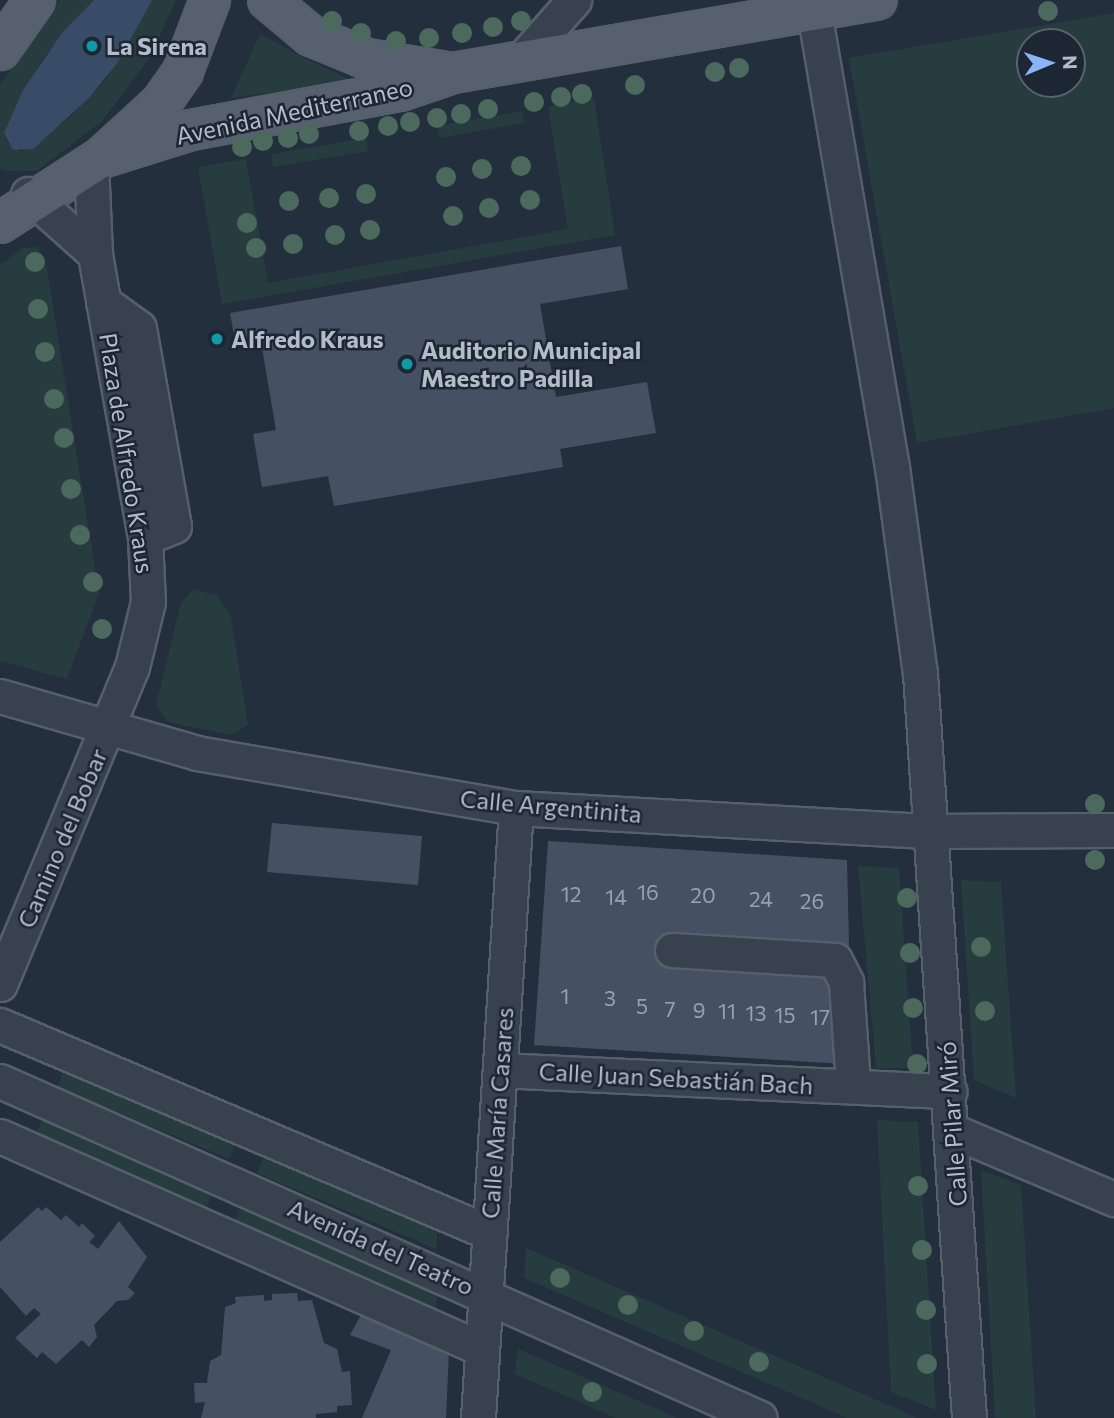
<!DOCTYPE html>
<meta charset="utf-8">
<style>
body{margin:0}
#map{position:relative;width:1114px;height:1418px;overflow:hidden;background:#242f3e;font-family:Commissioner,sans-serif}
div>[style]{position:absolute}
[style*='--x']{left:calc(var(--x)*1px);top:calc(var(--y)*1px);width:calc(var(--w)*1px);rotate:calc(var(--a)*1deg)}
.green>*{inset:0;background:#263c3f}
.water>*{inset:0;background:#394c67}
.building>*{inset:0;background:#455162}
.roads{filter:drop-shadow(2px 0 #565f6c) drop-shadow(-2px 0 #565f6c) drop-shadow(0 2px #565f6c) drop-shadow(0 -2px #565f6c)}
.minor>*{height:33px;margin:-16.5px;padding:0 16.5px;transform-origin:16.5px;border-radius:16.5px;background:#38414e}
.major>*{height:38px;margin:-19px;padding:0 19px;transform-origin:19px;border-radius:19px;background:#56606e}
.trees>*{width:20px;height:20px;margin:-10px;border-radius:50%;background:#4b6a5d}
.dots>*{width:19px;height:19px;translate:-50% -50%;box-sizing:border-box;border:4px solid #1d2633;border-radius:50%}
span{translate:-50% -50%;white-space:nowrap;text-align:center;line-height:1.15;-webkit-text-stroke:5px #1d2633;paint-order:stroke}
.number-label{font-size:21px;color:#98a1af}
.number-label span{-webkit-text-stroke-width:0}
.poi-label{font-size:24px;color:#b4bcc9;font-weight:700}
.left{translate:0 -50%;text-align:left}
.street-label{font-size:24px;color:#b4bcc9}
.north{position:absolute;left:1016px;top:28px;width:70px;height:70px;box-sizing:border-box;background:#1d2633;border:2px solid #59626f;border-radius:50%;rotate:88deg;font-size:19px;font-weight:700;line-height:28px;text-align:center;color:#b4bcc9}
.north::after{content:'';display:block;margin:auto;width:24px;height:32px;background:#8ab4f8;clip-path:polygon(50% 0,100% 100%,50% 72%,0 100%)}
</style>
<div id="map">
<div class="green">
<i style="clip-path:polygon(60px 0,94px 0,44px 57px,15px 107px,5px 140px,21px 152px,66px 121px,105px 81px,152px 0,176px 0,150px 57px,102px 121px,37px 171px,6px 171px,0 169px,0 85px)"></i>
<i style="clip-path:polygon(evenodd,1114px 13px,1114px 408px,917px 443px,849px 58px,1114px 13px,1072px 42px,1072px 84px,1030px 84px,1030px 42px,1072px 42px)"></i>
<i style="clip-path:polygon(260px 34px,304px 58px,355px 82px,231px 98px)"></i>
<i style="clip-path:polygon(594px 98px,615px 235px,222px 304px,198px 167px,246px 159px,268px 283px,568px 229px,548px 107px)"></i>
<i style="clip-path:polygon(522px 111px,524px 123px,439px 138px,437px 126px)"></i>
<i style="clip-path:polygon(366px 138px,368px 151px,273px 167px,271px 154px)"></i>
<i style="clip-path:polygon(37px 247px,46px 263px,99px 593px,67px 679px,0 661px,0 266px,22px 248px)"></i>
<i style="clip-path:polygon(193px 589px,218px 596px,231px 617px,248px 725px,231px 735px,168px 722px,156px 705px,181px 603px)"></i>
<i style="clip-path:polygon(858px 866px,899px 868px,913px 1068px,876px 1068px)"></i>
<i style="clip-path:polygon(961px 880px,1001px 882px,1016px 1098px,974px 1080px)"></i>
<i style="clip-path:polygon(66px 1065px,238px 1138px,229px 1159px,57px 1087px)"></i>
<i style="clip-path:polygon(44px 1116px,213px 1192px,202px 1216px,33px 1140px)"></i>
<i style="clip-path:polygon(877px 1120px,918px 1122px,936px 1410px,891px 1392px)"></i>
<i style="clip-path:polygon(266px 1151px,438px 1225px,436px 1249px,257px 1173px)"></i>
<i style="clip-path:polygon(981px 1170px,1021px 1185px,1036px 1418px,995px 1418px)"></i>
<i style="clip-path:polygon(242px 1206px,437px 1287px,436px 1317px,231px 1227px)"></i>
<i style="clip-path:polygon(526px 1248px,918px 1418px,848px 1418px,524px 1278px)"></i>
<i style="clip-path:polygon(518px 1349px,678px 1418px,616px 1418px,515px 1374px)"></i>
</div>
<div class="water">
<i style="clip-path:polygon(94px 0,152px 0,118px 62px,89px 98px,33px 149px,13px 150px,4px 133px,23px 90px,62px 33px)"></i>
</div>
<div class="building">
<i style="clip-path:polygon(621px 246px,628px 289px,540px 304px,556px 397px,647px 382px,656px 433px,560px 449px,563px 467px,334px 506px,328px 476px,262px 487px,253px 434px,276px 430px,261px 342px,236px 346px,230px 313px)"></i>
<i style="clip-path:polygon(272px 823px,422px 836px,418px 885px,267px 872px)"></i>
<i style="clip-path:polygon(548px 841px,847px 860px,849px 946px,660px 937px,658px 962px,835px 972px,844px 1064px,534px 1045px)"></i>
<i style="clip-path:polygon(38px 1207px,42px 1211px,46px 1207px,61px 1220px,66px 1215px,79px 1227px,82px 1223px,95px 1236px,89px 1242px,98px 1249px,119px 1221px,147px 1257px,128px 1287px,135px 1293px,128px 1300px,117px 1301px,94px 1325px,97px 1337px,89px 1347px,82px 1340px,56px 1364px,42px 1352px,37px 1358px,15px 1338px,41px 1314px,34px 1308px,26px 1316px,0 1287px,0 1242px)"></i>
<i style="clip-path:polygon(297px 1293px,298px 1301px,312px 1300px,324px 1343px,337px 1349px,342px 1372px,350px 1371px,352px 1405px,337px 1406px,337px 1412px,316px 1414px,316px 1418px,201px 1418px,205px 1402px,195px 1403px,194px 1383px,207px 1383px,210px 1361px,221px 1355px,225px 1307px,236px 1303px,235px 1297px,264px 1295px,264px 1301px,272px 1300px,272px 1294px)"></i>
<i style="clip-path:polygon(361px 1315px,449px 1351px,446px 1418px,362px 1418px,391px 1350px,350px 1335px)"></i>
</div>
<div class="roads">
<div class="minor">
<i style="--x:814;--y:11;--w:463;--a:80.3"></i>
<i style="--x:892;--y:467;--w:208;--a:82.3"></i>
<i style="--x:920;--y:673;--w:747;--a:86.24"></i>
<i style="--x:522;--y:59;--w:79;--a:-48.6"></i>
<i style="--x:28;--y:194;--w:90;--a:41.8"></i>
<i style="--x:103;--y:302;--w:44;--a:35.8"></i>
<i style="--x:139;--y:328;--w:201;--a:80"></i>
<i style="--x:174;--y:526;--w:31;--a:158"></i>
<i style="--x:0;--y:696;--w:205;--a:16.1"></i>
<i style="--x:197;--y:753;--w:324;--a:9.8"></i>
<i style="--x:516;--y:808;--w:415;--a:3.2"></i>
<i style="--x:930;--y:831;--w:184;--a:-0.3"></i>
<i style="--x:672;--y:950;--w:163;--a:3.5"></i>
<i style="--x:835;--y:960;--w:25;--a:63"></i>
<i style="--x:846;--y:982;--w:104;--a:86.1"></i>
<i style="--x:0;--y:984;--w:343;--a:-67.4"></i>
<i style="--x:132;--y:667;--w:67;--a:-76.2"></i>
<i style="--x:148;--y:602;--w:64;--a:-92.7"></i>
<i style="--x:145;--y:538;--w:288;--a:-100"></i>
<i style="--x:95;--y:254;--w:90;--a:-92.5"></i>
<i style="--x:0;--y:1025;--w:532;--a:23"></i>
<i style="--x:500;--y:1070;--w:450;--a:2.7"></i>
<i style="--x:0;--y:1081;--w:831;--a:23.91"></i>
<i style="--x:953;--y:1131;--w:175;--a:22.9"></i>
<i style="--x:0;--y:1136;--w:527;--a:23.84"></i>
<i style="--x:478;--y:1418;--w:611;--a:-86.44"></i>
</div>
<div class="major">
<i style="--x:268;--y:0;--w:56;--a:39.9"></i>
<i style="--x:311;--y:36;--w:61;--a:22.3"></i>
<i style="--x:367;--y:59;--w:81;--a:9.2"></i>
<i style="--x:0;--y:50;--w:61;--a:-55"></i>
<i style="--x:101;--y:158;--w:94;--a:-17.3"></i>
<i style="--x:191;--y:130;--w:213;--a:-10.6"></i>
<i style="--x:400;--y:91;--w:56;--a:-18.8"></i>
<i style="--x:453;--y:73;--w:430;--a:-9.8"></i>
<i style="--x:0;--y:223;--w:120;--a:-32.8"></i>
<i style="--x:101;--y:158;--w:81;--a:-42.5"></i>
<i style="--x:161;--y:103;--w:39;--a:-55"></i>
<i style="--x:183;--y:71;--w:76;--a:-69.2"></i>
</div>
</div>
<div class="trees">
<i style="left:1048px;top:11px"></i>
<i style="left:332px;top:21px"></i>
<i style="left:521px;top:21px"></i>
<i style="left:493px;top:27px"></i>
<i style="left:361px;top:33px"></i>
<i style="left:462px;top:33px"></i>
<i style="left:429px;top:38px"></i>
<i style="left:396px;top:41px"></i>
<i style="left:739px;top:68px"></i>
<i style="left:715px;top:72px"></i>
<i style="left:635px;top:85px"></i>
<i style="left:582px;top:94px"></i>
<i style="left:561px;top:97px"></i>
<i style="left:534px;top:102px"></i>
<i style="left:488px;top:109px"></i>
<i style="left:461px;top:114px"></i>
<i style="left:437px;top:118px"></i>
<i style="left:410px;top:122px"></i>
<i style="left:388px;top:126px"></i>
<i style="left:359px;top:131px"></i>
<i style="left:309px;top:134px"></i>
<i style="left:288px;top:138px"></i>
<i style="left:263px;top:141px"></i>
<i style="left:242px;top:147px"></i>
<i style="left:521px;top:166px"></i>
<i style="left:482px;top:169px"></i>
<i style="left:446px;top:177px"></i>
<i style="left:366px;top:194px"></i>
<i style="left:329px;top:198px"></i>
<i style="left:530px;top:200px"></i>
<i style="left:289px;top:201px"></i>
<i style="left:489px;top:208px"></i>
<i style="left:453px;top:216px"></i>
<i style="left:247px;top:223px"></i>
<i style="left:370px;top:230px"></i>
<i style="left:335px;top:235px"></i>
<i style="left:293px;top:244px"></i>
<i style="left:256px;top:248px"></i>
<i style="left:35px;top:262px"></i>
<i style="left:38px;top:309px"></i>
<i style="left:45px;top:352px"></i>
<i style="left:54px;top:399px"></i>
<i style="left:64px;top:438px"></i>
<i style="left:71px;top:489px"></i>
<i style="left:80px;top:535px"></i>
<i style="left:93px;top:582px"></i>
<i style="left:102px;top:629px"></i>
<i style="left:1095px;top:804px"></i>
<i style="left:1095px;top:860px"></i>
<i style="left:907px;top:898px"></i>
<i style="left:981px;top:947px"></i>
<i style="left:910px;top:953px"></i>
<i style="left:913px;top:1008px"></i>
<i style="left:985px;top:1011px"></i>
<i style="left:917px;top:1064px"></i>
<i style="left:918px;top:1186px"></i>
<i style="left:922px;top:1250px"></i>
<i style="left:560px;top:1278px"></i>
<i style="left:628px;top:1305px"></i>
<i style="left:926px;top:1310px"></i>
<i style="left:694px;top:1331px"></i>
<i style="left:759px;top:1362px"></i>
<i style="left:927px;top:1364px"></i>
<i style="left:592px;top:1392px"></i>
</div>
<div class="dots">
<i style="left:92px;top:46px;background:#0f9aa8"></i>
<i style="left:217px;top:339px;background:#0f9aa8"></i>
<i style="left:407px;top:364px;background:#0f9aa8"></i>
</div>
<div class="number-label">
<span style="left:648px;top:892px">16</span>
<span style="left:571px;top:894px">12</span>
<span style="left:703px;top:895px">20</span>
<span style="left:616px;top:897px">14</span>
<span style="left:761px;top:899px">24</span>
<span style="left:812px;top:901px">26</span>
<span style="left:565px;top:996px">1</span>
<span style="left:610px;top:998px">3</span>
<span style="left:642px;top:1006px">5</span>
<span style="left:670px;top:1009px">7</span>
<span style="left:699px;top:1010px">9</span>
<span style="left:727px;top:1011px">11</span>
<span style="left:756px;top:1013px">13</span>
<span style="left:785px;top:1015px">15</span>
<span style="left:820px;top:1017px">17</span>
</div>
<div class="poi-label">
<span class="left" style="left:106px;top:46px">La Sirena</span>
<span class="left" style="left:231px;top:339px">Alfredo Kraus</span>
<span class="left" style="left:421px;top:364px">Auditorio Municipal<br>Maestro Padilla</span>
</div>
<div class="street-label">
<span style="left:294px;top:111px;rotate:-12deg">Avenida Mediterraneo</span>
<span style="left:127px;top:453px;rotate:81deg">Plaza de Alfredo Kraus</span>
<span style="left:551px;top:806px;rotate:5deg">Calle Argentinita</span>
<span style="left:62px;top:838px;rotate:-67deg">Camino del Bobar</span>
<span style="left:676px;top:1078px;rotate:3deg">Calle Juan Sebastián Bach</span>
<span style="left:497px;top:1113px;rotate:-86deg">Calle María Casares</span>
<span style="left:952px;top:1124px;rotate:-94deg">Calle Pilar Miró</span>
<span style="left:381px;top:1247px;rotate:24deg">Avenida del Teatro</span>
</div>
<div class="north">N</div>
</div>
